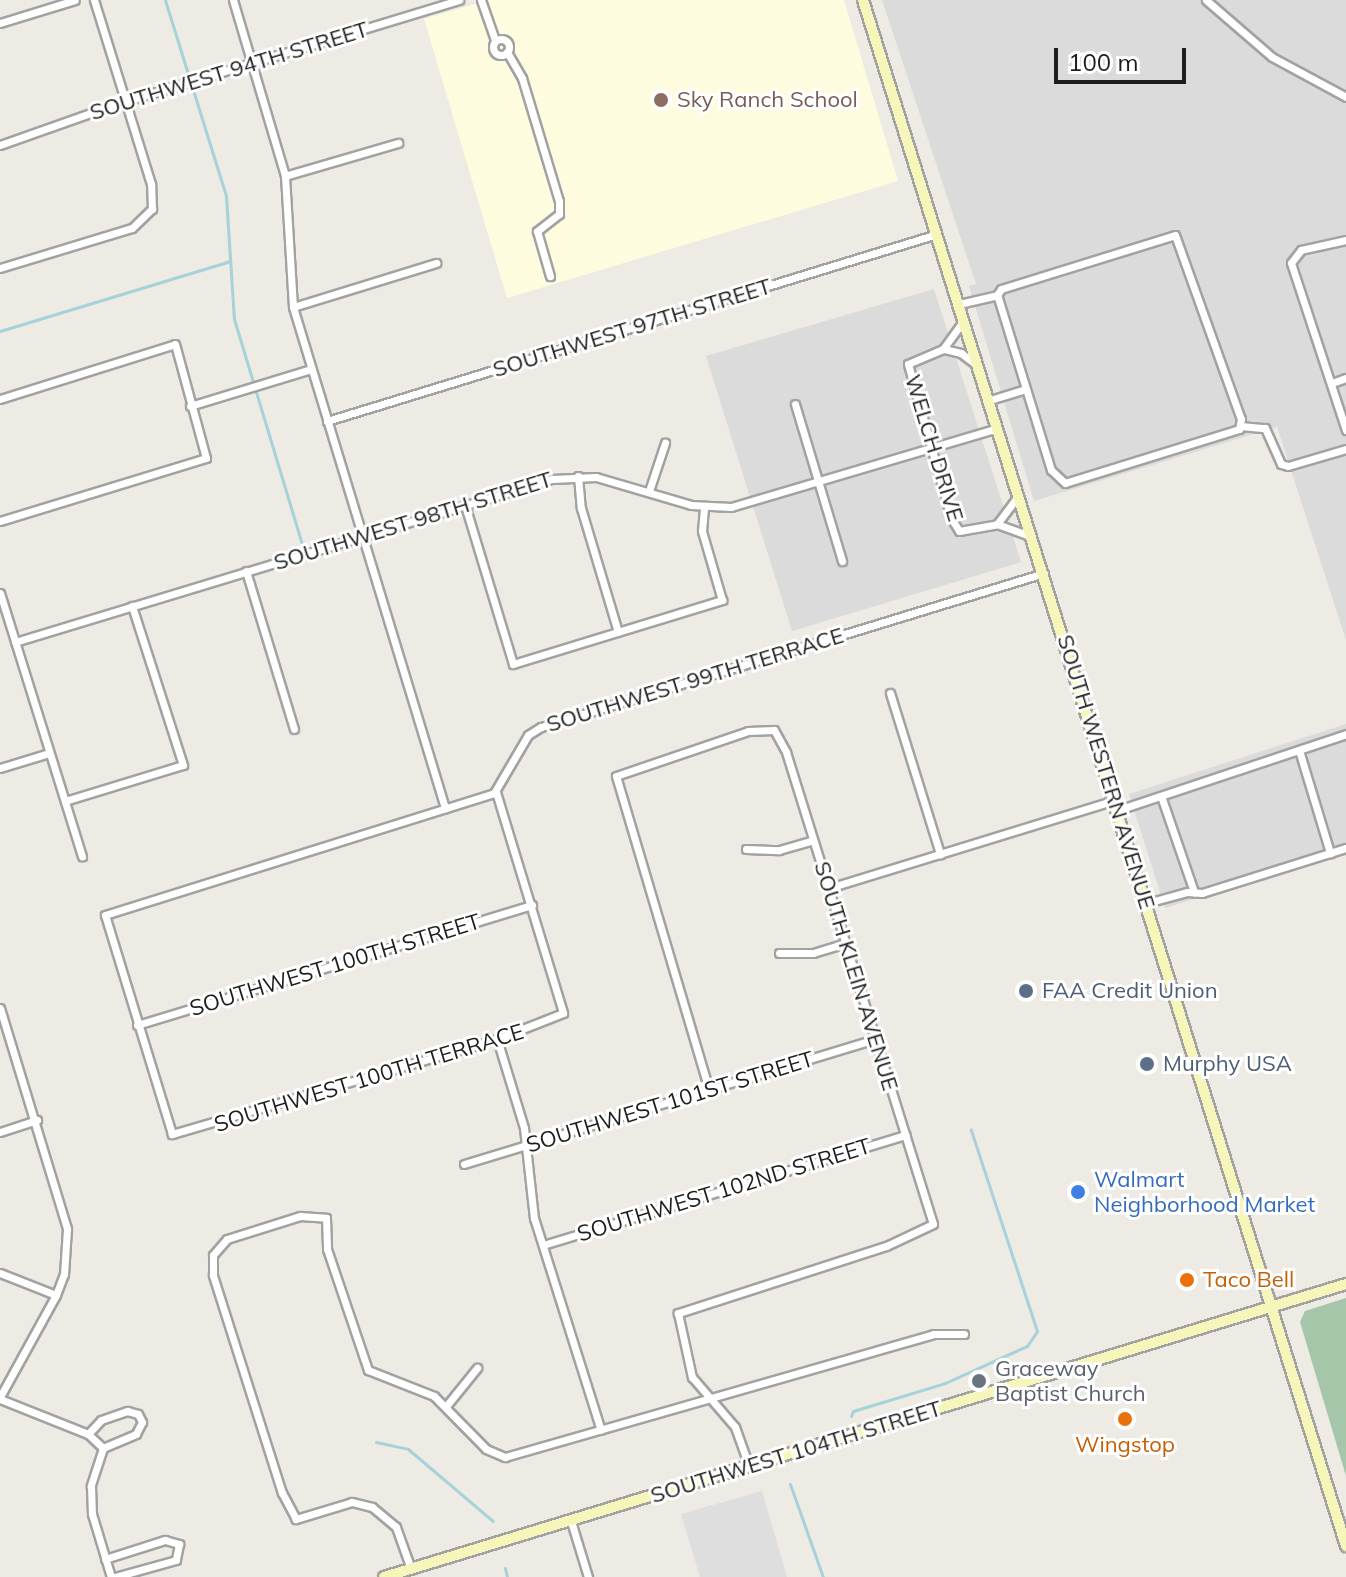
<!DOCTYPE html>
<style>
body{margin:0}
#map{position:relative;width:1346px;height:1577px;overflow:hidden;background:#eeeae4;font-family:Mulish,sans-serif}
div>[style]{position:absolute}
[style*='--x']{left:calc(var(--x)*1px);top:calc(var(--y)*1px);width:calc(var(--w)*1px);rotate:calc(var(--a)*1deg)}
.residential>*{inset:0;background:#dcdbdb}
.education>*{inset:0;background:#fefcde}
.cemetery>*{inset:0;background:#a6c6a9}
.parking>*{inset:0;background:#dedede}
.stream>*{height:3px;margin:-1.5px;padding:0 1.5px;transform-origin:1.5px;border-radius:1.5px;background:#a6d2da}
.roads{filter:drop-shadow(2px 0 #a2a2a2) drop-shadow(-2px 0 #a2a2a2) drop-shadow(0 2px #a2a2a2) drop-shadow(0 -2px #a2a2a2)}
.street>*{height:7px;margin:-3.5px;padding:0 3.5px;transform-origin:3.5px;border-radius:3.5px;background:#fff}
.street>.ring{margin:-3.5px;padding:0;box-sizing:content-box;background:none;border:7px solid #fff;border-radius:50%}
.secondary>*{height:10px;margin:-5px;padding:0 5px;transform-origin:5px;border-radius:5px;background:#f7f6ba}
.dots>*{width:22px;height:22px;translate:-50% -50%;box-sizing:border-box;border:4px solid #fff;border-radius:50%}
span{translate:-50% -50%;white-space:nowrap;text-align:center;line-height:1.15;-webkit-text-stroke:6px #fff;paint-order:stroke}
.street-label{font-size:22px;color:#1e1e1e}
.education-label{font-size:22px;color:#785e54}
.left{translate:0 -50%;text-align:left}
.service-label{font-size:22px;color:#4e5e75}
.shop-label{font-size:22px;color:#366cbe}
.food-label{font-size:22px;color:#c56008}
.worship-label{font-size:22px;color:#5b616d}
.scale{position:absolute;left:1054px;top:48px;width:132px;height:36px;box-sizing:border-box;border:4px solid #1e1e1e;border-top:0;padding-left:10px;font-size:24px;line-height:28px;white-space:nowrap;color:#1e1e1e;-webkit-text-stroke:6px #fff;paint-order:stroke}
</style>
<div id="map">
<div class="residential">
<i style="clip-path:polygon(882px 0,1346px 0,1346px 640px,1277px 427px,1034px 501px,969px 286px,976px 284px)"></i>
<i style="clip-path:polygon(934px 289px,1021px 562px,792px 631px,706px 356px)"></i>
<i style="clip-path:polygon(1346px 724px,1346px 852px,1165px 908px,1129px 794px)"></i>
</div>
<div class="education">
<i style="clip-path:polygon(489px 0,844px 0,898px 181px,507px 298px,424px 19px)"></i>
</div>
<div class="cemetery">
<i style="clip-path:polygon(1346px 1298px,1346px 1476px,1300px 1322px,1305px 1311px)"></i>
</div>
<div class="parking">
<i style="clip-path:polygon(762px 1491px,787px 1577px,700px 1577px,681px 1514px)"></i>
</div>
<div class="stream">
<i style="--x:165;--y:0;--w:205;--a:72.7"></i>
<i style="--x:226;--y:196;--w:123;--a:86.3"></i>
<i style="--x:234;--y:319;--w:238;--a:73.2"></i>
<i style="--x:0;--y:331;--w:240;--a:-16.9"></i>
<i style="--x:851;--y:1416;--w:5;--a:-68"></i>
<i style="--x:853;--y:1411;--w:96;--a:-16.9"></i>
<i style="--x:945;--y:1383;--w:90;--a:-24.3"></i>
<i style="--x:1027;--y:1346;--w:18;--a:-56"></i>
<i style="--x:1037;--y:1331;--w:212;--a:-108.2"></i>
<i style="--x:376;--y:1442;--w:33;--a:12"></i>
<i style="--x:408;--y:1449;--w:111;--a:40.3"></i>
<i style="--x:790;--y:1484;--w:99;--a:70.5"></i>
<i style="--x:505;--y:1568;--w:9;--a:77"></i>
</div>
<div class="roads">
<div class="street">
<i style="--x:233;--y:0;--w:184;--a:73.5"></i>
<i style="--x:285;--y:176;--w:131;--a:86.5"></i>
<i style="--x:293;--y:307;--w:524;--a:73.12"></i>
<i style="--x:481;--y:0;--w:42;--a:70.7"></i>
<i style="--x:1206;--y:0;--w:87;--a:40.8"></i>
<i style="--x:1272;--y:57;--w:84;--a:28.4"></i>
<i style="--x:0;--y:23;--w:78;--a:-17"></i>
<i class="ring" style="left:493px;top:39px;width:9px;height:9px"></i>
<i style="--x:507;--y:52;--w:30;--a:60"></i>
<i style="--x:522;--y:78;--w:128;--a:73.3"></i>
<i style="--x:559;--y:201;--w:13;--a:90"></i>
<i style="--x:559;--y:214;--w:28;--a:142"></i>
<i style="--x:537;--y:231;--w:47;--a:73.9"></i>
<i style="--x:0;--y:145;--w:117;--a:-19.5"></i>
<i style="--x:110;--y:106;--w:365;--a:-16.9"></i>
<i style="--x:285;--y:176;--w:118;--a:-16.3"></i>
<i style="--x:1175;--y:235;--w:195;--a:70.3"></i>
<i style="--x:1241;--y:419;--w:10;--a:101"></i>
<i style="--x:1239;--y:429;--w:182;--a:162.8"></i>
<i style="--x:1065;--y:483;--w:19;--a:-137"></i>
<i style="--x:1051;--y:470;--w:183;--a:-107.1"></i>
<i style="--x:997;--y:295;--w:7;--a:-56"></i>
<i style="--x:1001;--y:289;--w:182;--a:-17.2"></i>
<i style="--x:1346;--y:240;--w:46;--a:167.5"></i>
<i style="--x:1301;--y:250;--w:16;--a:128"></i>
<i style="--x:1291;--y:263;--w:176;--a:71.8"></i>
<i style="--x:0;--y:268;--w:138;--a:-16.9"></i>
<i style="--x:132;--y:228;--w:28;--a:-44"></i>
<i style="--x:152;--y:209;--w:25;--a:-92"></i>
<i style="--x:151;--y:184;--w:193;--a:-107.2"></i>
<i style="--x:959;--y:304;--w:39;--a:-13"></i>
<i style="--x:293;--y:307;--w:150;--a:-17.1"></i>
<i style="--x:943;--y:349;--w:34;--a:-54"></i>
<i style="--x:978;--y:366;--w:21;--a:-143"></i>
<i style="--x:961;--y:353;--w:18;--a:-167"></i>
<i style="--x:943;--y:349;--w:38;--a:157"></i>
<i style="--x:908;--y:364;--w:160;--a:74.4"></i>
<i style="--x:951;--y:518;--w:15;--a:58"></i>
<i style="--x:959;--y:531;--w:39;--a:-10"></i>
<i style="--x:997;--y:524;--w:35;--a:-53"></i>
<i style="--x:1332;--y:383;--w:15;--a:-20"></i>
<i style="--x:0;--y:399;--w:183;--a:-17.4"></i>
<i style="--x:175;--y:344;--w:118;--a:74.8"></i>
<i style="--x:206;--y:458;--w:215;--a:163"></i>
<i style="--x:990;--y:400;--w:37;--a:-17"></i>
<i style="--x:795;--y:404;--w:164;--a:73.3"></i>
<i style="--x:190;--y:406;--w:127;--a:-17"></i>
<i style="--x:327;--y:421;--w:638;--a:-17.04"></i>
<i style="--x:1240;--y:426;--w:25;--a:5"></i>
<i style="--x:1265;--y:428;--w:39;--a:66"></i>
<i style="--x:1281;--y:464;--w:7;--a:16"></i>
<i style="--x:1288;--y:466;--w:60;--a:-16.3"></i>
<i style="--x:578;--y:476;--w:32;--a:85"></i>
<i style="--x:581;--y:508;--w:129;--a:73.4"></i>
<i style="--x:649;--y:491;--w:51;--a:-71.6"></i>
<i style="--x:465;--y:505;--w:166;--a:73.2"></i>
<i style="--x:513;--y:664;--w:219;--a:-17"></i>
<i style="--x:722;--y:600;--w:72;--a:-106.2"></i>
<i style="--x:702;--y:531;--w:24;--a:-85"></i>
<i style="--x:997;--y:524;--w:37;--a:20"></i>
<i style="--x:246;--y:571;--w:165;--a:73.1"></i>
<i style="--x:0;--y:593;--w:276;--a:72.7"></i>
<i style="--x:15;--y:642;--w:561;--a:-16.89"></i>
<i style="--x:552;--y:479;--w:44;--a:-2.6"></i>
<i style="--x:596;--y:477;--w:99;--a:16.4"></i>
<i style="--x:691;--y:505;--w:40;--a:2.9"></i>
<i style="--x:731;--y:507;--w:278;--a:-16.5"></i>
<i style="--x:890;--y:693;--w:169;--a:72.7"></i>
<i style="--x:1299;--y:750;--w:108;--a:73.2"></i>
<i style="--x:0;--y:768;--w:51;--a:-17"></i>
<i style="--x:496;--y:792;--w:231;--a:73.1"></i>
<i style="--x:563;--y:1013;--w:71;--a:158.5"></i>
<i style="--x:497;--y:1039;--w:339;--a:163.7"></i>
<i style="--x:172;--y:1134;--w:229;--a:-107"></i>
<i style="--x:105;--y:915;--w:408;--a:-17.4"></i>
<i style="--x:494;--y:793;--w:67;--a:-59.6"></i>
<i style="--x:528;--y:735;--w:15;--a:-32"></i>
<i style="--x:541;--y:727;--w:526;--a:-17.02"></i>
<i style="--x:1161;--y:796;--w:102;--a:71"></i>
<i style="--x:65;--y:801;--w:123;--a:-17"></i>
<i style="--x:183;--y:765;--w:167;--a:-107.8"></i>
<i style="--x:1118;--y:810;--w:240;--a:-18.4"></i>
<i style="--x:746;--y:849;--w:33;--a:2"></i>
<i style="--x:779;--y:850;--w:35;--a:-16"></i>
<i style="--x:829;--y:888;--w:299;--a:-17.1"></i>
<i style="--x:1147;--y:903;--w:41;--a:-15.4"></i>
<i style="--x:1187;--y:892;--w:15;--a:4"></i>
<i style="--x:1202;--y:893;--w:151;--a:-17.4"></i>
<i style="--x:779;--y:953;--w:34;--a:0"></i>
<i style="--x:813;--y:953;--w:34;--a:-17"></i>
<i style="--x:0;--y:1008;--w:231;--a:73.1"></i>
<i style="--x:67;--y:1229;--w:45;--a:93.8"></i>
<i style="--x:64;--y:1274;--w:22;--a:111"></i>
<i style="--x:56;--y:1295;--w:116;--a:118.8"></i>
<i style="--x:137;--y:1025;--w:413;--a:-16.9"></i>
<i style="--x:497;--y:1039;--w:93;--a:73.1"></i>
<i style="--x:524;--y:1128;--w:91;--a:83.7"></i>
<i style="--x:534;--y:1218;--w:222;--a:72.5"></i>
<i style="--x:709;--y:1090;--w:327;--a:-106.5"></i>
<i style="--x:616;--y:776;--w:139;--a:-18.8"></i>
<i style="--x:748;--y:731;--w:26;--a:-2"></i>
<i style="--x:774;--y:730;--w:25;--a:61"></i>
<i style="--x:786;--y:752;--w:494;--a:72.7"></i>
<i style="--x:933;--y:1224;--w:52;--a:154.9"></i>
<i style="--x:886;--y:1246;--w:219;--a:162.1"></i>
<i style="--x:678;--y:1313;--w:66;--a:77.7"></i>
<i style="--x:692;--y:1377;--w:66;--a:49.3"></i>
<i style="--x:735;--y:1427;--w:41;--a:70.3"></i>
<i style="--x:0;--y:1132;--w:39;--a:-18"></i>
<i style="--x:464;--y:1164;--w:431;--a:-16.9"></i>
<i style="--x:543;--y:1245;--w:379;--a:-16.9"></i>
<i style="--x:0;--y:1273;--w:60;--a:21.4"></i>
<i style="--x:0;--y:1399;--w:95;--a:21.7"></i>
<i style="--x:88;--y:1434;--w:21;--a:43"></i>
<i style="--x:447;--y:1405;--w:48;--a:-51"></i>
<i style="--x:88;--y:1434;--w:19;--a:-47"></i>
<i style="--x:101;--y:1420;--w:28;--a:-19"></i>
<i style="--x:127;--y:1411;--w:11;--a:15"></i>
<i style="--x:138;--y:1414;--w:9;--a:63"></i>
<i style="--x:142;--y:1422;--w:13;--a:117"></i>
<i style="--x:136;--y:1434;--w:36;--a:157"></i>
<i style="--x:103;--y:1448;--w:40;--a:108"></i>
<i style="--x:91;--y:1486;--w:28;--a:88"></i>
<i style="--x:92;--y:1514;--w:66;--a:73.2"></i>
<i style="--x:571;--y:1521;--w:59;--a:73.1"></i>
<i style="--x:105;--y:1559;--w:63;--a:-17.6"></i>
<i style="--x:165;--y:1540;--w:15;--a:16"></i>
<i style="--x:179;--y:1544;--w:16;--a:101"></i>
<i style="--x:176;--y:1560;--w:63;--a:164.4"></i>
<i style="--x:411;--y:1569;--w:45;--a:-109.7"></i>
<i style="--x:396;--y:1527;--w:31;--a:-140"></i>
<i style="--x:372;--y:1507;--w:21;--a:-166"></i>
<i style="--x:352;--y:1502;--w:59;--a:163.1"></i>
<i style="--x:296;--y:1519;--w:30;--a:-118"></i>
<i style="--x:282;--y:1493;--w:229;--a:-107.6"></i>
<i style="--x:213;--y:1275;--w:20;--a:-90"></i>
<i style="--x:213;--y:1255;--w:21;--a:-49"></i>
<i style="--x:227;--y:1239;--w:77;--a:-17.5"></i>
<i style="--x:300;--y:1216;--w:26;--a:4"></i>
<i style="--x:326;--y:1218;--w:31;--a:88"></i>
<i style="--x:327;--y:1249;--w:128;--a:71.3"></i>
<i style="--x:368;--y:1370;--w:71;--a:21.5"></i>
<i style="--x:434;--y:1396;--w:74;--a:45.5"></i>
<i style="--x:486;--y:1449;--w:21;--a:23"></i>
<i style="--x:505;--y:1457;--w:445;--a:-16"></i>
<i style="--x:933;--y:1334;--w:31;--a:0"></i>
</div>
<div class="secondary">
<i style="--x:863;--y:0;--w:1620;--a:72.65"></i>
<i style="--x:384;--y:1577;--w:1006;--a:-16.94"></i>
</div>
</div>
<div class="dots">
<i style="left:661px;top:100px;background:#8d6e63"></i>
<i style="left:1026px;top:991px;background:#5c6f8a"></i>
<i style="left:1147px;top:1064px;background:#5c6f8a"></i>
<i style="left:1078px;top:1192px;background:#3f7fe0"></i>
<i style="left:1187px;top:1280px;background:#e8710a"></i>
<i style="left:979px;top:1381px;background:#6b7280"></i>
<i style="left:1125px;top:1419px;background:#e8710a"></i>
</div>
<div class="street-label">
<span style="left:229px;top:71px;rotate:-17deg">SOUTHWEST 94TH STREET</span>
<span style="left:632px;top:328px;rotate:-17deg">SOUTHWEST 97TH STREET</span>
<span style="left:934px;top:448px;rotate:73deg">WELCH DRIVE</span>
<span style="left:413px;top:521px;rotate:-17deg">SOUTHWEST 98TH STREET</span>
<span style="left:695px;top:680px;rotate:-17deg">SOUTHWEST 99TH TERRACE</span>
<span style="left:1106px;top:772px;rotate:73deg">SOUTH WESTERN AVENUE</span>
<span style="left:335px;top:965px;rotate:-17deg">SOUTHWEST 100TH STREET</span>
<span style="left:856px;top:976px;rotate:73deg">SOUTH KLEIN AVENUE</span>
<span style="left:369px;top:1078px;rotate:-17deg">SOUTHWEST 100TH TERRACE</span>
<span style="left:670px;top:1102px;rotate:-17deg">SOUTHWEST 101ST STREET</span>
<span style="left:724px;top:1190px;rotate:-17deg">SOUTHWEST 102ND STREET</span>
<span style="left:796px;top:1452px;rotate:-17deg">SOUTHWEST 104TH STREET</span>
</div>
<div class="education-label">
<span class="left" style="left:677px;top:100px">Sky Ranch School</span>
</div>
<div class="service-label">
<span class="left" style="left:1042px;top:991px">FAA Credit Union</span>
<span class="left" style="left:1163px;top:1064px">Murphy USA</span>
</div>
<div class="shop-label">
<span class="left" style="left:1094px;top:1192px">Walmart<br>Neighborhood Market</span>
</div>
<div class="food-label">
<span class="left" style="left:1203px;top:1280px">Taco Bell</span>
<span style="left:1125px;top:1445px">Wingstop</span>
</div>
<div class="worship-label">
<span class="left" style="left:995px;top:1381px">Graceway<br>Baptist Church</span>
</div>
<div class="scale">100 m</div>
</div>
